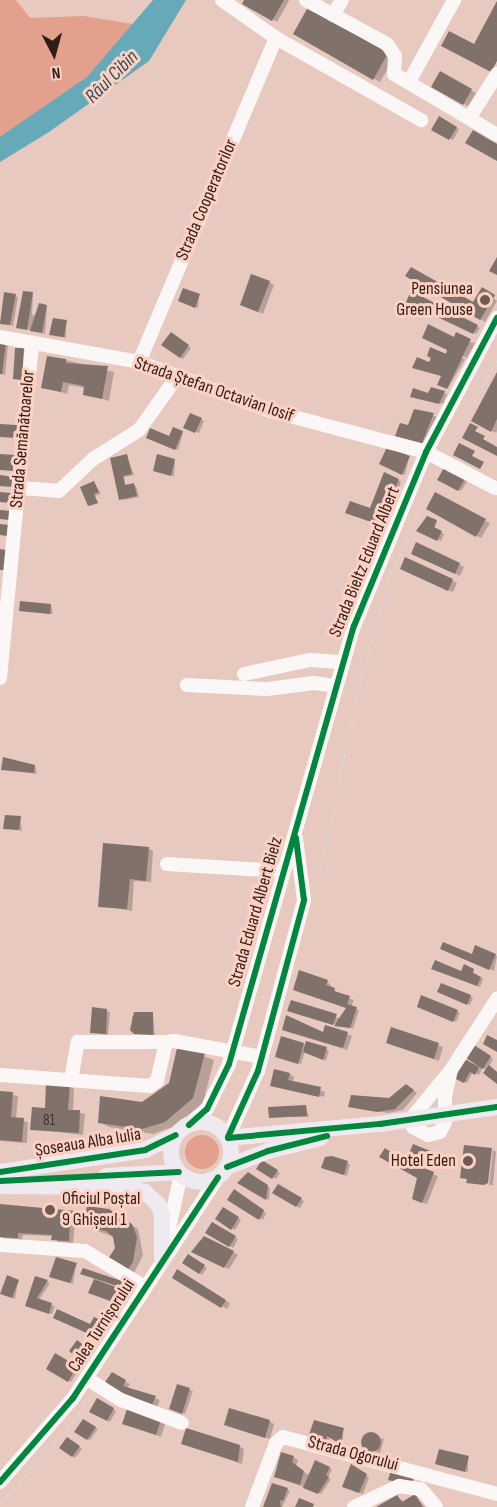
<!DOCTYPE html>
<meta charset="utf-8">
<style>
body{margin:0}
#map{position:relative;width:497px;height:1507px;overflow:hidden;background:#e7c9c0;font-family:"Sofia Sans Condensed",sans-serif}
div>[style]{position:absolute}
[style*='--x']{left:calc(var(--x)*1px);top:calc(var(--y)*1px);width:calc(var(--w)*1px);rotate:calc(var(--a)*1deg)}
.green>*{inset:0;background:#e3a08c}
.round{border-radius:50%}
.water>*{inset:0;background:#66a9b8}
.shadow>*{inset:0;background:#0003}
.building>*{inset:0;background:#80726a}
.path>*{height:2px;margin-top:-1px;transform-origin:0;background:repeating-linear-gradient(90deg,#ded4d1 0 4.5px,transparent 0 9px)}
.minor>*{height:14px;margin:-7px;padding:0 7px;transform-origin:7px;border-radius:7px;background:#fbf7f6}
.major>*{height:16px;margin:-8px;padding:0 8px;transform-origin:8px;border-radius:8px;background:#eeeaef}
.major>.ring{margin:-8px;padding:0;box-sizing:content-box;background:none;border:16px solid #eeeaef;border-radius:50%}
.cycleway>*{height:6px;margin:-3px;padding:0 3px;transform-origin:3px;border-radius:3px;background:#00873e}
.dots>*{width:16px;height:16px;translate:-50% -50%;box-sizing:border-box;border:3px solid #fcd1c3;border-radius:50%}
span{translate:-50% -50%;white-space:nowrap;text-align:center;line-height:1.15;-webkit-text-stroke:6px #fcd1c3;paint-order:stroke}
.number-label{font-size:15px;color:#44322c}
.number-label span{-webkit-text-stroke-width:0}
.street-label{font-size:18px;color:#301d17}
.poi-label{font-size:18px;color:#301d17}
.right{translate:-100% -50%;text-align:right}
.left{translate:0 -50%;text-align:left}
.water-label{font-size:20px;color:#2f4e57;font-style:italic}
.north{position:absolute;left:24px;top:24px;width:60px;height:60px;-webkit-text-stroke:4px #fcd1c3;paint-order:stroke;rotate:174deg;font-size:16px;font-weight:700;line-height:24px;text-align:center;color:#301d17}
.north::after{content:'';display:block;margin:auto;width:21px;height:27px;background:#301d17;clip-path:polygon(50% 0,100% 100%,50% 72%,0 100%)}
</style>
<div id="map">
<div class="green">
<i style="clip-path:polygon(0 0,16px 0,30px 18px,84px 16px,139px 25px,81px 95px,0 140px)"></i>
<i class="round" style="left:185px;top:1135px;width:34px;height:34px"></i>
</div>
<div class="water">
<i style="clip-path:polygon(153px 0,186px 0,149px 61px,49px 132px,0 162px,0 137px,87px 77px)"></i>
</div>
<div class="shadow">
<i style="clip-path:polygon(246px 0,288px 0,289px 1px,277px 22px,244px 4px)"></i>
<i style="clip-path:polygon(309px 9px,394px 58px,380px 82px,295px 34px)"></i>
<i style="clip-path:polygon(440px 73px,476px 93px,468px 106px,433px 86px)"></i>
<i style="clip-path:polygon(439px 118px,459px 129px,453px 140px,433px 129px)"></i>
<i style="clip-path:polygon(407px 276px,473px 304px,482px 289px,497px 301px,485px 322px)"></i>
<i style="clip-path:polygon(269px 282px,274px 285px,263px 314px,241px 305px)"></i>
<i style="clip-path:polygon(412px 293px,480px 328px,476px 334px,408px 301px)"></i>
<i style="clip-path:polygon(5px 294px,18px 297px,13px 326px,0 323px)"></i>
<i style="clip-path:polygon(33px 294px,32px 315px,38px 316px,40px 305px,47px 307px,45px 334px,18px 327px)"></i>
<i style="clip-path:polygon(199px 296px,198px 308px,182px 302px)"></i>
<i style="clip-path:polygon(66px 322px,66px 338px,54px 336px)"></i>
<i style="clip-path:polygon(171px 334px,191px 348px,183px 359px,163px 344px)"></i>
<i style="clip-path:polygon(455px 339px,475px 343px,467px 358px,428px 340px)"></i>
<i style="clip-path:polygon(0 342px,8px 345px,5px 375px,0 374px)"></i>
<i style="clip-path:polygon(431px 349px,465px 359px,448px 388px,439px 384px,443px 376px,430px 364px)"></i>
<i style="clip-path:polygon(66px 360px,114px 372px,109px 401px,85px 394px,86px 388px,69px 385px,67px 394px,43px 387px)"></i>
<i style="clip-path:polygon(497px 375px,497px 431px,496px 433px,473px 421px)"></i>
<i style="clip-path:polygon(431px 388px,447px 394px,443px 404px,415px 398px,429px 394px)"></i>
<i style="clip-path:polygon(415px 411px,438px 417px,427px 445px,397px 436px,409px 426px)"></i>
<i style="clip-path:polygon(190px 415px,204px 421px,199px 433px,185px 427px)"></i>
<i style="clip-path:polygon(174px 429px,183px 433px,178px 450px,151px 439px,176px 440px)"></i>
<i style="clip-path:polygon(127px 456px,134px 475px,124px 477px,126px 486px,136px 486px,139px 497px,123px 500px,112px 459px)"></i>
<i style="clip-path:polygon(409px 457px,405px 475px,381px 464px)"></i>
<i style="clip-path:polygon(175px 460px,174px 476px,157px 472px)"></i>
<i style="clip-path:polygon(446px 468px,468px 480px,461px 491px,439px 479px)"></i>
<i style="clip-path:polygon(399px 480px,401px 482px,385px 527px,352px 515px,371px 510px)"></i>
<i style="clip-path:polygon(94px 483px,101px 494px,95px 496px,98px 503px,90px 506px)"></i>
<i style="clip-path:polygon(436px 494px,490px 523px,481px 538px,428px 508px)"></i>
<i style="clip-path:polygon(428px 518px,437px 522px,434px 529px,444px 534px,441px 541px,418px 530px)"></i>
<i style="clip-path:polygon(417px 556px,459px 564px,464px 567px,460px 576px)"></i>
<i style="clip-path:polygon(406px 559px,457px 583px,453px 592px,406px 571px)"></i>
<i style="clip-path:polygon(51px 605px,53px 614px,20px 610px)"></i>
<i style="clip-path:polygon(35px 766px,37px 774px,3px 769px)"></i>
<i style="clip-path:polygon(20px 818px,22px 831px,5px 828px)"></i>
<i style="clip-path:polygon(148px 848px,153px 851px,151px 882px,134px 881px,132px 911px,100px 906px)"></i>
<i style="clip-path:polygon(476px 947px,497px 956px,494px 971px,446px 951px,472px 956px)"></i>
<i style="clip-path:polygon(464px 966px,483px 979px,480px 987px,436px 970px,462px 973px)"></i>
<i style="clip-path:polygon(327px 981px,338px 994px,354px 1000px,351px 1007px,359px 1010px,353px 1029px,294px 1013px,341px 1018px,348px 1008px,299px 992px)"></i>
<i style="clip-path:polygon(442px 993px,470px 996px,473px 998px,470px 1005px)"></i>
<i style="clip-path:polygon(422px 997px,460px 1013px,456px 1022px,421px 1007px)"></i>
<i style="clip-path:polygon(93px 1009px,110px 1012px,108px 1035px,91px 1032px)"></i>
<i style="clip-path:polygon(153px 1014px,155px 1035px,135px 1033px,132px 1016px)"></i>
<i style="clip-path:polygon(392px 1029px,443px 1047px,439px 1061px,392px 1045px)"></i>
<i style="clip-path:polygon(288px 1032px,347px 1034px,352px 1036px,347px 1050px)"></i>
<i style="clip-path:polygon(303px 1044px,329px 1050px,326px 1061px,305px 1051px,301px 1064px,279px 1058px)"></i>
<i style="clip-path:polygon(474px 1047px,493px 1059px,489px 1067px,497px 1072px,497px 1084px,483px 1067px,479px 1075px,473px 1072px,467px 1083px,456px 1077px,477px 1066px,468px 1058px)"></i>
<i style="clip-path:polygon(181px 1048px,214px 1060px,203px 1103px,175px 1126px,153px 1134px,109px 1127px,99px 1122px,142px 1104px,171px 1084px)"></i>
<i style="clip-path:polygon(290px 1074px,294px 1077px,293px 1082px,325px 1092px,324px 1097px,274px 1085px)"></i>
<i style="clip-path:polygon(69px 1086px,74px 1088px,73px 1111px,85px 1114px,83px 1135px,32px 1129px)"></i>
<i style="clip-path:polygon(411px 1088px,417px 1093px,403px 1110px,388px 1113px,350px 1106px,390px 1100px)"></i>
<i style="clip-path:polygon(0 1093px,18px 1096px,16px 1119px,28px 1122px,27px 1143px,0 1141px)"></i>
<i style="clip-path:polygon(306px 1107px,309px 1117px,270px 1117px)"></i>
<i style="clip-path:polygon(413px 1146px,435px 1155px,431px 1165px,412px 1157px)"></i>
<i style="clip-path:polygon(493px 1150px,496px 1152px,493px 1185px,489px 1185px)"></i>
<i style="clip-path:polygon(381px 1157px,438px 1176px,427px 1204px,418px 1201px,418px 1178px)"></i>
<i style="clip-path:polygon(326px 1159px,350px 1164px,347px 1176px,326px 1169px)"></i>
<i style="clip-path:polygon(262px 1162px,280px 1173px,276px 1179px,259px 1168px)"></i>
<i style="clip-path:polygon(249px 1174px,270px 1188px,269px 1200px,239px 1183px)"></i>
<i style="clip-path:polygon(278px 1186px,304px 1201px,300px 1208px,274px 1193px)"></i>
<i style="clip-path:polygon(235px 1191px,266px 1213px,263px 1220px,230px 1199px)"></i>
<i style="clip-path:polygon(0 1206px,115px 1214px,138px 1229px,143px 1255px,133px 1275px,127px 1271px,115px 1237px,94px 1230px,87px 1223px,75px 1222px,73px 1243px,58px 1242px,53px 1236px,23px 1235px,22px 1240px,4px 1239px,0 1236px)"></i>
<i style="clip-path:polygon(224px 1209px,241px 1220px,235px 1230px,217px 1219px)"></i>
<i style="clip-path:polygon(213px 1224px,238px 1239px,233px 1248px,208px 1232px)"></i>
<i style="clip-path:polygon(233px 1252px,238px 1255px,229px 1269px,197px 1254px)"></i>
<i style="clip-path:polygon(188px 1256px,207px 1268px,202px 1275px,184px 1263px)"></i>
<i style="clip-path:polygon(76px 1264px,73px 1284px,54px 1278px)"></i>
<i style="clip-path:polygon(178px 1271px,230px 1303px,227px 1309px,174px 1277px)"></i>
<i style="clip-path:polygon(36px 1278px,50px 1283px,39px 1300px,55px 1306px,52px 1314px,29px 1307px)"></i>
<i style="clip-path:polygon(18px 1281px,15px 1299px,4px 1295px)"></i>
<i style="clip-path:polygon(94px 1281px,128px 1294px,123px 1306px,90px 1293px)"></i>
<i style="clip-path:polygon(77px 1342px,92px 1352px,86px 1361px,71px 1351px)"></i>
<i style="clip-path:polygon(56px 1355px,79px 1369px,71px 1382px,48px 1368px)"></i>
<i style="clip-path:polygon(112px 1374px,130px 1384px,127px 1389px,160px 1400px,157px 1407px,110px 1387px)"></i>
<i style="clip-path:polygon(178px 1386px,193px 1391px,185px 1414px,174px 1410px)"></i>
<i style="clip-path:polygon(97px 1400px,116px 1411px,110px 1422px,91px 1411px)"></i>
<i style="clip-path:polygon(84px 1421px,98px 1429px,90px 1440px,76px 1432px)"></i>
<i style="clip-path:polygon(166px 1421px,161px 1437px,124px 1423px)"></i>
<i style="clip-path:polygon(269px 1421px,274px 1424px,270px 1439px,225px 1424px)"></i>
<i style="clip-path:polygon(343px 1429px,343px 1444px,330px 1436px,329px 1440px,314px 1436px)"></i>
<i style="clip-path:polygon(365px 1435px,384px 1439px,380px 1453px,363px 1448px)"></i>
<i style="clip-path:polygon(71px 1440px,82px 1449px,75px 1458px,61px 1448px)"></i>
<i style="clip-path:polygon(183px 1444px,239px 1446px,244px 1449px,242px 1464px)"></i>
<i style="clip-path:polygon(293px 1457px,298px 1460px,296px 1466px,310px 1476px,316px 1462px,332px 1469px,328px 1478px,331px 1479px,321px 1494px,276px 1476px)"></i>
<i style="clip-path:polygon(468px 1458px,468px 1472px,439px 1465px)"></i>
<i style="clip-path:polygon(352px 1467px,369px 1477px,363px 1494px,347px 1488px)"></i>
<i style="clip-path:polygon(287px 1489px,290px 1491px,282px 1507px,265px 1507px)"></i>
<i style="clip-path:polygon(397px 1496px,404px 1502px,415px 1496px,425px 1507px,379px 1507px)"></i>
</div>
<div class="building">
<i style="clip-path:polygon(244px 0,284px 0,272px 21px,242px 4px)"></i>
<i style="clip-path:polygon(497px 1px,497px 61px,491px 72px,441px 46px,449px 31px,474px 44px)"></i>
<i style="clip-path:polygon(308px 7px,388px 53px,373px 80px,293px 34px)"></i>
<i style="clip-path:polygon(440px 71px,472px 89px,463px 105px,431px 87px)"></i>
<i style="clip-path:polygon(439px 116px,457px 127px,449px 140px,431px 130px)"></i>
<i style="clip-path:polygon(473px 130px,497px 144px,497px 161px,465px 143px)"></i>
<i style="clip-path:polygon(497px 257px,497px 275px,489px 271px)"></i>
<i style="clip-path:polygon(411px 267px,473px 302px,482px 287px,495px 295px,480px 320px,405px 276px)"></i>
<i style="clip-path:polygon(251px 274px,270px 281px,258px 312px,240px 305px)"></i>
<i style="clip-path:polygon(183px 288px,200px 294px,195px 308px,178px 301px)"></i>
<i style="clip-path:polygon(23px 291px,33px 292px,27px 330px,16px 328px)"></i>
<i style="clip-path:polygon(411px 291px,478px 325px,473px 334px,406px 302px)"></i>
<i style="clip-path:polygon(4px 292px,16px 294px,10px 325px,0 324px)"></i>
<i style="clip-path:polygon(39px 303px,47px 305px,42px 333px,30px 331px)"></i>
<i style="clip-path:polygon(53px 318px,67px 320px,64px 337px,49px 335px)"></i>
<i style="clip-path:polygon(428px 324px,454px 337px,456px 332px,471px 339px,447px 389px,437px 385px,441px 376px,412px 368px,417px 357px,429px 362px,431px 358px,427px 356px,430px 347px,446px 354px,447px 350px,422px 338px)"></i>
<i style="clip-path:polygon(171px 332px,189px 345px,180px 358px,161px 345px)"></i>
<i style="clip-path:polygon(0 341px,6px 342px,2px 374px,0 374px)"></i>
<i style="clip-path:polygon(15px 348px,24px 348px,22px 380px,13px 379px)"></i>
<i style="clip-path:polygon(47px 356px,66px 359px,66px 363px,108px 366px,102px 399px,83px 395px,84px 386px,63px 382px,61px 392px,41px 388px)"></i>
<i style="clip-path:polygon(497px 372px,497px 419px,491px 432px,471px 421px)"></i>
<i style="clip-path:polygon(431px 387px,445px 391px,439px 404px,410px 397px,413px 388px,428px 393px)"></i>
<i style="clip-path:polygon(414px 409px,434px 413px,422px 443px,395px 436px,400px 423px,408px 425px)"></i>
<i style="clip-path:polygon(190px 413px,202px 418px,195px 433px,183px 428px)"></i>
<i style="clip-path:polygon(470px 423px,478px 427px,475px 431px,485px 436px,483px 439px,497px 447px,497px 456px,462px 438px)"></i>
<i style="clip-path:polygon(0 424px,17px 425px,16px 438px,0 437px)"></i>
<i style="clip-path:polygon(173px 427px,183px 431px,175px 450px,146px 438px,150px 428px,169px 436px)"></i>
<i style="clip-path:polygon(459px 443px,475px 451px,472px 456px,484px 462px,480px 469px,453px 455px)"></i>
<i style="clip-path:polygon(387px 447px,410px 456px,402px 475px,379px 464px)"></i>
<i style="clip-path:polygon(0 454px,15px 455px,14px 471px,0 470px)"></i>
<i style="clip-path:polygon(127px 454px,132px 474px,123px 476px,125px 485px,134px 483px,137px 496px,119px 500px,110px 458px)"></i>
<i style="clip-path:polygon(157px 454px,175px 459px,171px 476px,153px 471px)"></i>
<i style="clip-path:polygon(445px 466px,466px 477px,458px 491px,437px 480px)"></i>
<i style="clip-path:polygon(384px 472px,399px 479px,380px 525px,345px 513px,350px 501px,370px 508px)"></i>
<i style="clip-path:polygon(0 475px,14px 477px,13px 487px,0 486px)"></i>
<i style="clip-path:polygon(94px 481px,99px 492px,94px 494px,98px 503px,88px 506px,80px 487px)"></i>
<i style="clip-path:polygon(0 492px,11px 493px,10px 503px,0 502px)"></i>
<i style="clip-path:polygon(435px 492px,486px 519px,476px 537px,426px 509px)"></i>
<i style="clip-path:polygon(0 510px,10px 511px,9px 520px,0 519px)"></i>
<i style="clip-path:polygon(427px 516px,437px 520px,434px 527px,442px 531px,437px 541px,416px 531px)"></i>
<i style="clip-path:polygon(0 524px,9px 525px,7px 536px,0 535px)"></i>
<i style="clip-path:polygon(416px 542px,460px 563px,455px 574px,411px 554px)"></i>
<i style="clip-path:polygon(0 549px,6px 550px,4px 570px,0 570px)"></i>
<i style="clip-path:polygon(405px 557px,453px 579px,448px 591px,400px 569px)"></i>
<i style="clip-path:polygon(20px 601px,51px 604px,50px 614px,19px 611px)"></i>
<i style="clip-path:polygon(3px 757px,35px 765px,34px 773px,1px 770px)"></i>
<i style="clip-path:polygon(5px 815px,21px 816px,19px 830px,3px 829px)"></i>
<i style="clip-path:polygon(103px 843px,149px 847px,146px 881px,130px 879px,127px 909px,98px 907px)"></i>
<i style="clip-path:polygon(443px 942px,472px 954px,475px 945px,496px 954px,489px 970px,440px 949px)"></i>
<i style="clip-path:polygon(435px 960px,461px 971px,464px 964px,474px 969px,473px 973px,481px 977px,477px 986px,431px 969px)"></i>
<i style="clip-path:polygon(299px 970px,328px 980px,326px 985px,335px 988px,334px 991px,350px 996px,347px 1004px,357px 1007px,350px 1028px,334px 1026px,346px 1008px,293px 990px)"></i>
<i style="clip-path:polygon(441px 983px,471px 995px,467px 1005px,437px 992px)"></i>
<i style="clip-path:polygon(421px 995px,458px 1010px,453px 1022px,417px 1007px)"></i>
<i style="clip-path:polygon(291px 1000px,337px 1014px,333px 1025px,287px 1011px)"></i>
<i style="clip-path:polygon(92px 1007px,107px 1009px,106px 1034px,90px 1033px)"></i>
<i style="clip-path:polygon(134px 1012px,153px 1012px,153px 1035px,134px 1034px,130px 1030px)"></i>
<i style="clip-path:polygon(286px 1015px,323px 1032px,325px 1025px,348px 1032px,343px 1048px,282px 1030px)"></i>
<i style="clip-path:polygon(391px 1027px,439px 1043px,434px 1059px,386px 1043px)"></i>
<i style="clip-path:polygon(487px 1035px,497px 1040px,497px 1052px,483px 1044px)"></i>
<i style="clip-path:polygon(281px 1036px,304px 1043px,298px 1064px,275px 1057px)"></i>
<i style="clip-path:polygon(306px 1041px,327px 1047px,323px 1060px,303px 1052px)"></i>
<i style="clip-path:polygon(474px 1045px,491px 1056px,483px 1069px,466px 1058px)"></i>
<i style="clip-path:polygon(177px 1048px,205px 1053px,193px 1098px,165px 1122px,142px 1129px,98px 1123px,100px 1096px,142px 1102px,169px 1083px)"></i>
<i style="clip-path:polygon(465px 1059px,479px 1067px,475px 1075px,470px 1072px,464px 1083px,454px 1078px)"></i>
<i style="clip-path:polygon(489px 1065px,497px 1072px,497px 1084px,483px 1073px)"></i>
<i style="clip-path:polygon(274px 1069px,290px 1073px,288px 1080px,321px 1087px,319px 1097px,270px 1086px)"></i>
<i style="clip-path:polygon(46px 1083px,70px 1084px,68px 1110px,80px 1110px,79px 1133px,30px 1130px,32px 1107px,45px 1108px)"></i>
<i style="clip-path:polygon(406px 1084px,414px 1090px,395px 1109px,377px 1112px,348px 1107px,351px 1095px,389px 1098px)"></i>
<i style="clip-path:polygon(0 1091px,13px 1092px,11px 1117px,24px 1118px,22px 1142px,0 1140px)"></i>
<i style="clip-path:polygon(306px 1105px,307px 1116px,269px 1118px,268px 1107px)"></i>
<i style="clip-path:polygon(413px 1144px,433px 1152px,428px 1164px,408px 1156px)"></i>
<i style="clip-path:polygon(464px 1145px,492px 1148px,488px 1183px,484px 1185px,466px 1183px,467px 1179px,460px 1178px)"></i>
<i style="clip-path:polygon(385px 1148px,402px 1160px,434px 1172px,422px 1203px,412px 1199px,417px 1178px,379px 1157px)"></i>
<i style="clip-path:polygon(332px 1156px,348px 1161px,344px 1175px,321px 1168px,325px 1157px)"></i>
<i style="clip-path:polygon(262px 1160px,278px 1170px,272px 1179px,256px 1169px)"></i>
<i style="clip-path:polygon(248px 1172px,268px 1185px,266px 1200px,237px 1183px)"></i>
<i style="clip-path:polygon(278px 1184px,302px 1198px,296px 1207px,272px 1193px)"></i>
<i style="clip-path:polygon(234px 1189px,264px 1210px,259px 1220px,227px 1200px)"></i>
<i style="clip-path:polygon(0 1204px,86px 1212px,87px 1206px,109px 1209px,132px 1224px,137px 1237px,133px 1262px,126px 1272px,108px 1259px,115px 1248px,113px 1237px,106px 1231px,86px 1227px,86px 1221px,70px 1220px,69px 1241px,51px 1240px,52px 1235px,18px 1233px,18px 1238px,0 1237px)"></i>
<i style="clip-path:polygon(223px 1207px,239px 1217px,231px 1230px,215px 1219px)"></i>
<i style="clip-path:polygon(212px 1222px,236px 1236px,229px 1247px,205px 1233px)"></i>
<i style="clip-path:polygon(204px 1236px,234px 1251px,224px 1268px,191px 1252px)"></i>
<i style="clip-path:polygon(188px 1254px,205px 1265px,199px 1274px,182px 1263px)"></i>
<i style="clip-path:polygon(56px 1257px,77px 1263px,70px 1283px,49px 1277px)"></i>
<i style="clip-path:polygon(83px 1268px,125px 1282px,123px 1288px,80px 1274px)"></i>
<i style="clip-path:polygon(177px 1269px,226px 1300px,221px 1308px,172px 1278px)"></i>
<i style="clip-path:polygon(7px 1275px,19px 1280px,12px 1298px,0 1294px)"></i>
<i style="clip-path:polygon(35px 1276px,48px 1280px,37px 1298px,52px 1303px,49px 1314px,25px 1306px)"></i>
<i style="clip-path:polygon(94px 1279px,122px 1289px,116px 1303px,88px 1293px)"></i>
<i style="clip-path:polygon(57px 1309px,90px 1324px,94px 1317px,107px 1323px,100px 1339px,53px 1318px)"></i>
<i style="clip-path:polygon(77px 1340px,90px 1350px,82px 1361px,69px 1351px)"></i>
<i style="clip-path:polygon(55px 1353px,77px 1366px,68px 1382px,46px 1369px)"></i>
<i style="clip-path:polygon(112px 1372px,126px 1380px,123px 1386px,156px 1396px,152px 1405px,103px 1385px)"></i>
<i style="clip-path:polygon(177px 1384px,190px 1388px,182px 1414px,169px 1409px)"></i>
<i style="clip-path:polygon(97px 1398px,114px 1408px,107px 1421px,89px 1412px)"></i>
<i style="clip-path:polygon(128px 1406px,162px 1417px,156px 1435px,122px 1424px)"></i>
<i style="clip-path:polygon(229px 1408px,270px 1420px,265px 1438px,224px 1425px)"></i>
<i style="clip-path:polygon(83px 1419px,96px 1427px,87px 1440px,74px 1432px)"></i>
<i style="clip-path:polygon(314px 1420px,344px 1428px,340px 1444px,327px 1436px,326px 1440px,309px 1435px)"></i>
<i style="clip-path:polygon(186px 1428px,240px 1445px,238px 1462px,181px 1444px)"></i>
<i class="round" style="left:361px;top:1432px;width:20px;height:20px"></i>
<i style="clip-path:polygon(67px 1437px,80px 1446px,72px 1457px,59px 1448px)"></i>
<i style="clip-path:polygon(439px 1449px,469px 1456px,465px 1472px,435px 1464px)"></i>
<i style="clip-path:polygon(281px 1452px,294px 1456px,292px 1462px,304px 1471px,300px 1485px,274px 1477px)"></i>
<i style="clip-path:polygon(315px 1460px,330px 1467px,326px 1475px,329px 1477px,318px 1494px,303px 1488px)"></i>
<i style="clip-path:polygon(351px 1464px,367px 1474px,359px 1493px,342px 1487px)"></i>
<i style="clip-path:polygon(391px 1470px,414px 1476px,412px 1486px,388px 1480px)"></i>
<i style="clip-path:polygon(272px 1483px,288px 1488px,283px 1501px,280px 1500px,281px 1507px,263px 1507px)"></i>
<i style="clip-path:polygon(415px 1494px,423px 1507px,376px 1507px,397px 1495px,402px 1502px)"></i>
<i style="clip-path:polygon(299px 1498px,314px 1504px,313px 1507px,295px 1507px)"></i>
</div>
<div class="path">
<i style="--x:448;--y:450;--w:102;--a:-61.4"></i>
<i style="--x:316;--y:890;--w:217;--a:-77.8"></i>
<i style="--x:362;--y:678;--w:108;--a:-74.4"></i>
<i style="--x:391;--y:574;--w:113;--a:-65.5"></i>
<i style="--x:265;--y:1090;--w:8;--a:-76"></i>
<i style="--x:0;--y:1151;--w:145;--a:-7.5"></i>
<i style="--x:140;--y:1269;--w:19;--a:-65"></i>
<i style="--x:148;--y:1309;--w:119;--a:-55.6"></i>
<i style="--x:0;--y:1504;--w:109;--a:-48"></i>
<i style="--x:73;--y:1423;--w:32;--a:-56"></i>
</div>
<div class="minor">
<i style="--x:222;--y:0;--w:66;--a:35.1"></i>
<i style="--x:276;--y:38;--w:167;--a:29.5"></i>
<i style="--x:306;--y:0;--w:92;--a:28.5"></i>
<i style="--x:387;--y:44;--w:14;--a:56"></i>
<i style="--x:395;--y:56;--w:18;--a:93"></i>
<i style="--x:394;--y:74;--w:120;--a:30.6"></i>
<i style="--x:333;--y:15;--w:17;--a:-59"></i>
<i style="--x:409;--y:82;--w:94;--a:-61.2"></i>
<i style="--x:470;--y:117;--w:51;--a:-57.9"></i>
<i style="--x:0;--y:337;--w:141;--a:10.2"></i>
<i style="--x:139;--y:362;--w:141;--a:20.4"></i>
<i style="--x:271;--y:411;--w:160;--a:14.8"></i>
<i style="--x:426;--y:452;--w:78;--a:27.6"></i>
<i style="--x:139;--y:362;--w:352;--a:-67.1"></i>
<i style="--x:20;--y:488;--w:39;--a:4"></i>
<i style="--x:59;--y:491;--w:47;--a:-43.3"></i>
<i style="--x:93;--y:459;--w:54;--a:-32.2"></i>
<i style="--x:139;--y:430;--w:65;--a:-54.4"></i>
<i style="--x:244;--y:674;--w:67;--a:-12"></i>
<i style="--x:310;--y:660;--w:31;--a:4"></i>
<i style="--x:0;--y:678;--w:337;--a:-84.5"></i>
<i style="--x:187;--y:685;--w:80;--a:2.9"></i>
<i style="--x:267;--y:689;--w:47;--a:-7.3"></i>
<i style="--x:314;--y:683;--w:21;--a:8"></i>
<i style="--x:167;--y:864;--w:116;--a:3.5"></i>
<i style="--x:451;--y:1070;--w:26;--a:103"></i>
<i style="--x:445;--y:1095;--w:27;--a:90"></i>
<i style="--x:445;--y:1122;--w:11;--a:117"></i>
<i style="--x:440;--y:1132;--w:12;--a:166"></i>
<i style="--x:428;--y:1135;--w:17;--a:-152"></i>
<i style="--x:413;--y:1127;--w:8;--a:-104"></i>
<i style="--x:411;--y:1119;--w:63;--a:-50.8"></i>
<i style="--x:451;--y:1070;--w:85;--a:-57.1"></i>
<i style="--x:0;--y:1075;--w:150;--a:4.2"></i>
<i style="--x:150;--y:1086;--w:9;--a:-36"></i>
<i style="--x:157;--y:1081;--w:40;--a:-77"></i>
<i style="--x:166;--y:1042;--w:8;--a:-7"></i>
<i style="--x:174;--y:1041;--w:89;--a:10.3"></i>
<i style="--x:71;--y:1080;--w:39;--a:-80"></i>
<i style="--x:78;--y:1042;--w:88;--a:0"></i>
<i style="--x:189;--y:1125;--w:24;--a:-42"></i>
<i style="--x:207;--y:1109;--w:50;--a:-63.9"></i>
<i style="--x:229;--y:1064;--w:455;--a:-74.1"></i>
<i style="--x:354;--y:626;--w:188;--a:-67.5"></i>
<i style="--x:426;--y:452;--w:152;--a:-62.1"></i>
<i style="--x:228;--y:1137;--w:72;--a:-65.6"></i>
<i style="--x:258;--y:1071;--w:177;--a:-74.9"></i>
<i style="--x:304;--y:900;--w:63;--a:-97.4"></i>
<i style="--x:166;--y:1242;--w:70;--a:-77.6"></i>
<i style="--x:0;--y:1245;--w:85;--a:4"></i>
<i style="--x:85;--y:1251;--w:70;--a:31"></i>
<i style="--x:86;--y:1378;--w:41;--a:32.2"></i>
<i style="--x:121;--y:1400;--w:65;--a:20.7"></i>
<i style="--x:0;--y:1482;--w:111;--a:-49"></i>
<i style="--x:73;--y:1398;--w:264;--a:-56.7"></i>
<i style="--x:252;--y:1507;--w:68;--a:-69.4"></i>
<i style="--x:276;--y:1443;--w:9;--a:-41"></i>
<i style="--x:283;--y:1437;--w:221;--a:14.9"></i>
<i style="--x:354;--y:1507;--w:50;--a:-25"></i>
<i style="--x:399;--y:1486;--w:22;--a:8"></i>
<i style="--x:421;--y:1489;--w:23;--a:50"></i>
</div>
<div class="major">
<i class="ring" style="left:171px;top:1122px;width:44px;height:44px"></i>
<i style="--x:228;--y:1138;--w:153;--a:-5.3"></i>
<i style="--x:380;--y:1124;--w:118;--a:-8.3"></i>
<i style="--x:227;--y:1167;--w:44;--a:-21.3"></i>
<i style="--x:268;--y:1151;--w:54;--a:-14"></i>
<i style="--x:0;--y:1172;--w:147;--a:-8.6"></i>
<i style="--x:145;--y:1150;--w:34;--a:-26"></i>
<i style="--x:106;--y:1176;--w:73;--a:-3.1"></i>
<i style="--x:0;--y:1186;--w:128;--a:0.4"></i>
<i style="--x:128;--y:1187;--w:18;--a:16"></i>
<i style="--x:145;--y:1192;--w:18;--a:43"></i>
<i style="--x:158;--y:1204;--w:12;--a:70"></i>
<i style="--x:162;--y:1215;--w:46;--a:90"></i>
</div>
<div class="cycleway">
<i style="--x:189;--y:1125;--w:24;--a:-42"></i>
<i style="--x:207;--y:1109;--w:50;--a:-63.9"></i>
<i style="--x:229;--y:1064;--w:455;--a:-74.1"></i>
<i style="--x:354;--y:626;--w:188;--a:-67.5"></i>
<i style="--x:426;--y:452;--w:152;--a:-62.1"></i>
<i style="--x:228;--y:1137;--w:72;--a:-65.6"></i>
<i style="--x:258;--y:1071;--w:177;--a:-74.9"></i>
<i style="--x:304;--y:900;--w:63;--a:-97.4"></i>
<i style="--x:228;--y:1138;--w:153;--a:-5.3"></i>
<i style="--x:380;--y:1124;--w:118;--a:-8.3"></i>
<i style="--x:227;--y:1167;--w:44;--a:-21.3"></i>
<i style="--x:268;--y:1151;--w:61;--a:-14.3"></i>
<i style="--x:0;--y:1172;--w:147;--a:-8.6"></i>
<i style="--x:145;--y:1150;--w:34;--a:-26"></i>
<i style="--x:0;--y:1181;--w:179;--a:-2.9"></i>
<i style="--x:0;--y:1482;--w:111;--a:-49"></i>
<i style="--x:73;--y:1398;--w:264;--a:-56.7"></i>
</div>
<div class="dots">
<i style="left:485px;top:300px;background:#705952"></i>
<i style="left:468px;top:1161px;background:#705952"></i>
<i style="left:50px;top:1210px;background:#705952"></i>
</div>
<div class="number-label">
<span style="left:49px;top:1121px">81</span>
</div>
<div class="street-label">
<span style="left:207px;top:200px;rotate:-67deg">Strada Cooperatorilor</span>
<span style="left:214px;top:390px;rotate:19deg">Strada Ștefan Octavian Iosif</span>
<span style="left:23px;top:439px;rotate:-85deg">Strada Semănătoarelor</span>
<span style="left:365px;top:562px;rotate:-68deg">Strada Bieltz Eduard Albert</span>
<span style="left:256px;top:912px;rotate:-74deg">Strada Eduard Albert Bielz</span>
<span style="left:88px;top:1143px;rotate:-9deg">Șoseaua Alba Iulia</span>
<span style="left:102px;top:1326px;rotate:-57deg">Calea Turnișorului</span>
<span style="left:353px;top:1454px;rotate:15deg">Strada Ogorului</span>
</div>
<div class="poi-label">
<span class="right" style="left:473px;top:300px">Pensiunea<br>Green House</span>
<span class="right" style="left:456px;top:1161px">Hotel Eden</span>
<span class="left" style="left:62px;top:1210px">Oficiul Poștal<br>9 Ghișeul 1</span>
</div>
<div class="water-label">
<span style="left:112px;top:77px;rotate:-45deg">Râul Cibin</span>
</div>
<div class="north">N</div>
</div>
